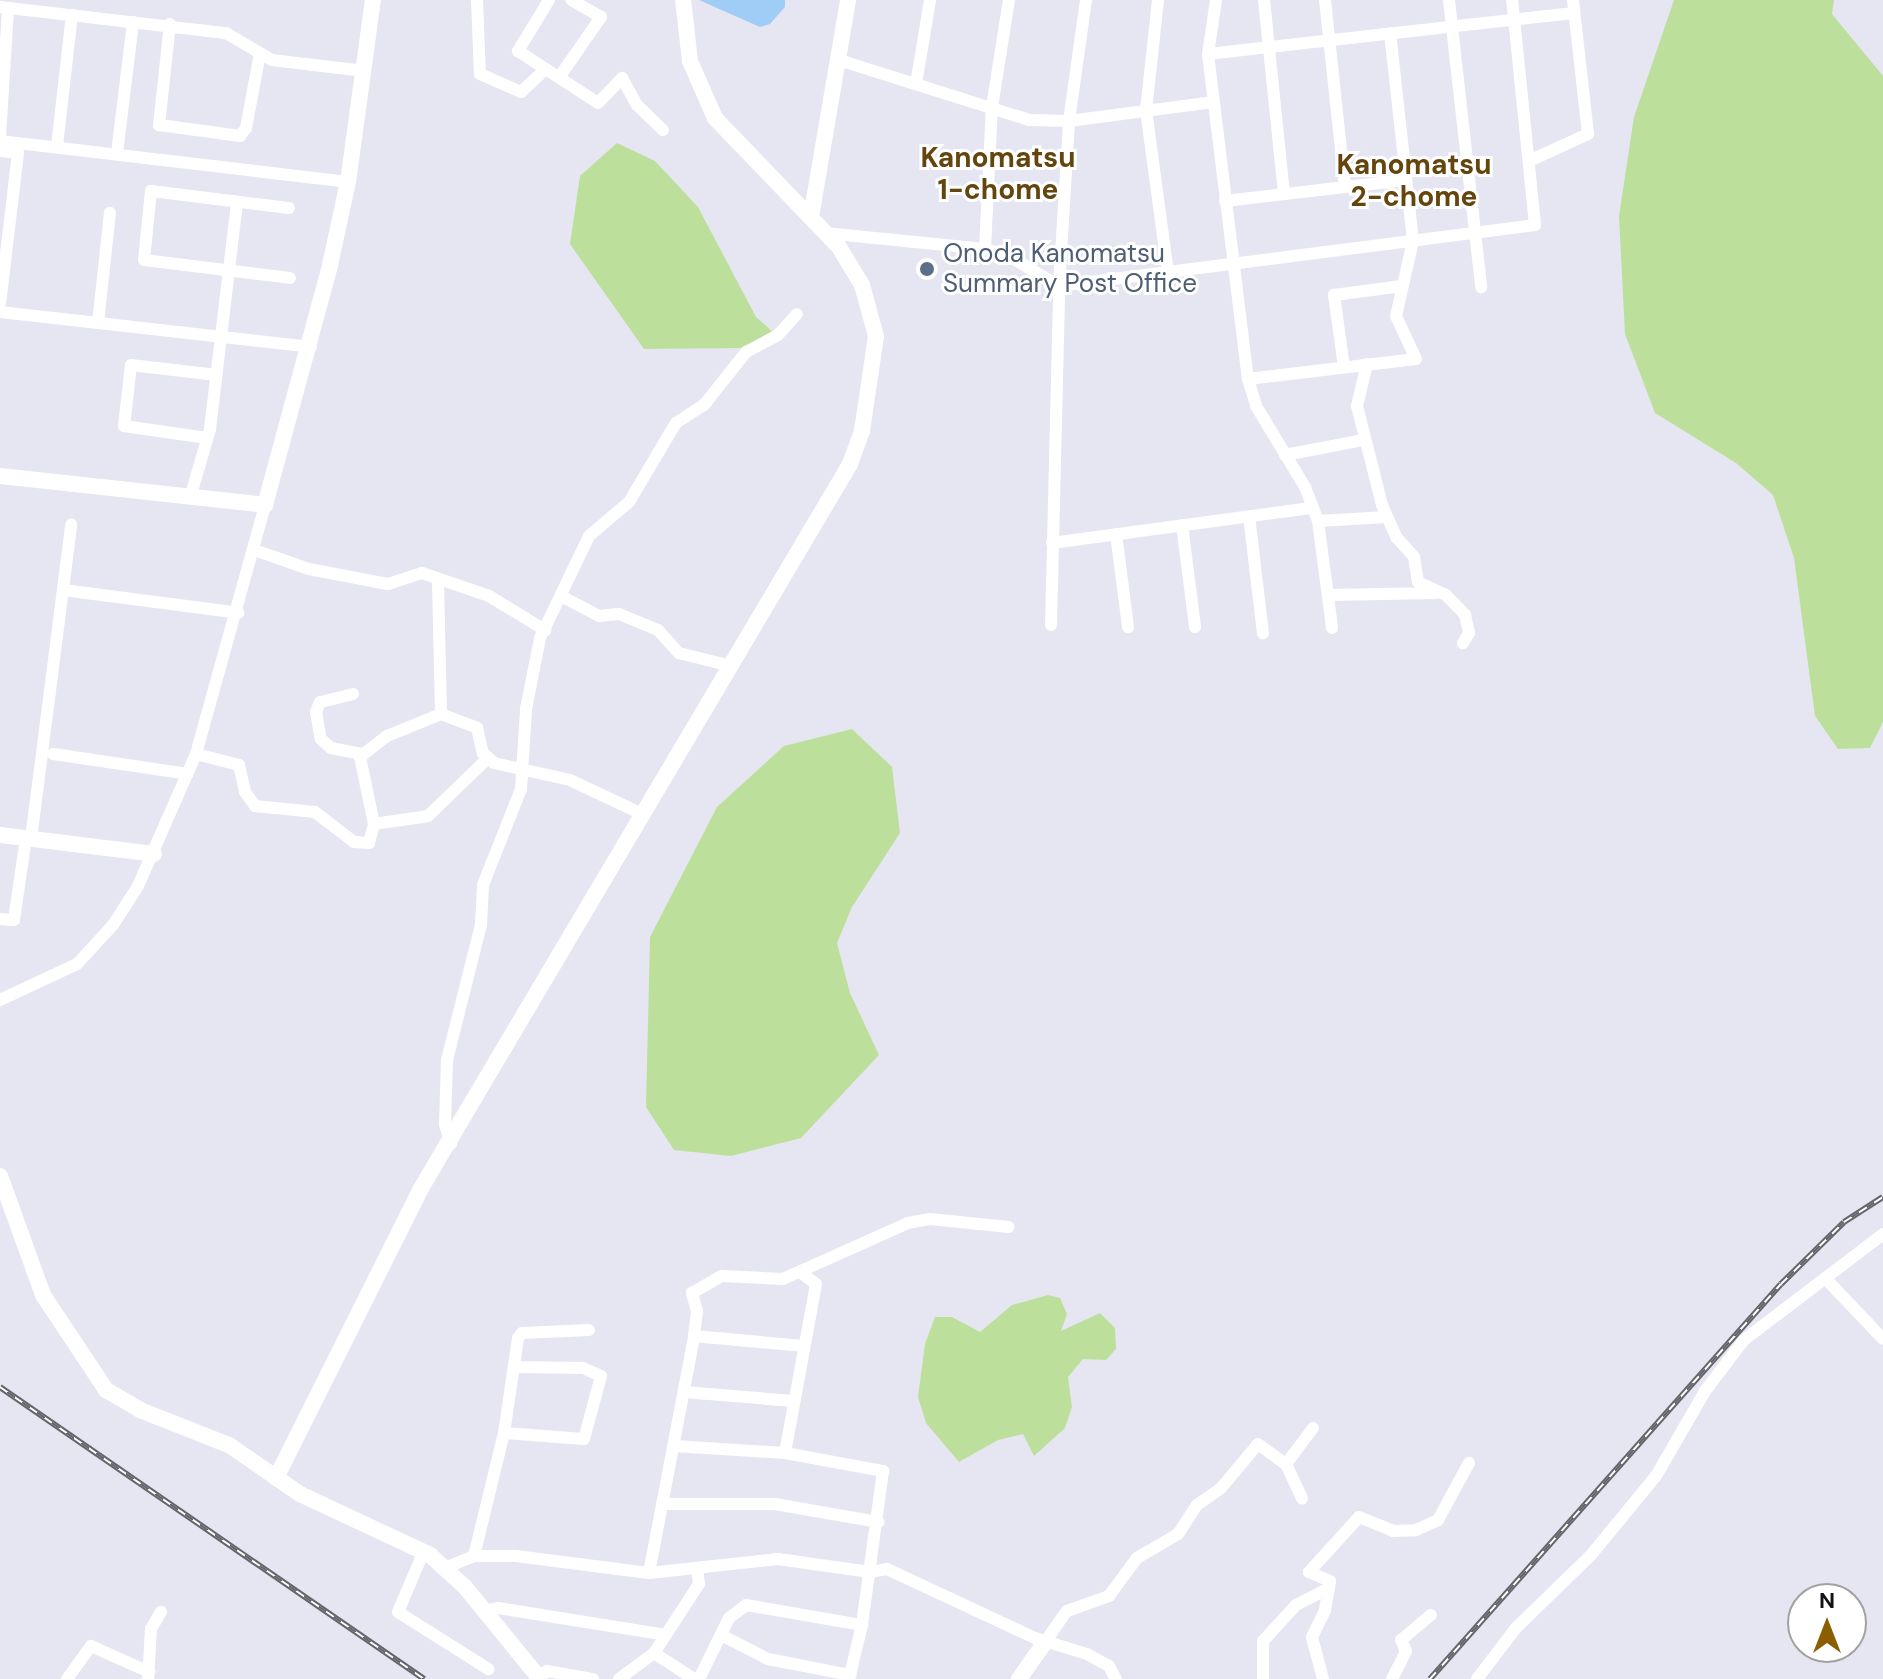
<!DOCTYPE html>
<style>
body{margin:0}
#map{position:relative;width:1883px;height:1679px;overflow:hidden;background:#e5e6f1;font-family:"DM Sans",sans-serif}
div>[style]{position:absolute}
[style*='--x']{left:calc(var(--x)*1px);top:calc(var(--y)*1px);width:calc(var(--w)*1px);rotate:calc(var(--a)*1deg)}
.green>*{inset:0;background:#bce09b}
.water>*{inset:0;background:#9fcdf6}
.street>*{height:12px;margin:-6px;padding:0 6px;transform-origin:6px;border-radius:6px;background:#fff}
.secondary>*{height:16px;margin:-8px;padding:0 8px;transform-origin:8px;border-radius:8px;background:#fff}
.rail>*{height:6px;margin-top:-3px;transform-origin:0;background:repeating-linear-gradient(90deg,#fff 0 9px,#64646b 0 18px);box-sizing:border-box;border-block:2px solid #64646b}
.dots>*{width:22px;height:22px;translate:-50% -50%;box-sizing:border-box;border:4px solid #fff;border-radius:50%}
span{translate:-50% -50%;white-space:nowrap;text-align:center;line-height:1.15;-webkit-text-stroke:6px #fff;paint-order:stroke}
.service-label{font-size:26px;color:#4e5e75}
.left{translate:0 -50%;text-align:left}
.neighbourhood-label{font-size:28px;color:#64450d;font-weight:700}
.north{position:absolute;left:1787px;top:1583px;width:80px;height:80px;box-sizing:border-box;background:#fff;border:2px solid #a1a1a2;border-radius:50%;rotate:0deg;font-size:22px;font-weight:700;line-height:32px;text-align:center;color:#131317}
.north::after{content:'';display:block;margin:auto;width:28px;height:36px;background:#8b5e02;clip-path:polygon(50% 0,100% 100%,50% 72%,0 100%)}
</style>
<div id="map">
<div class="green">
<i style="clip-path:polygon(1674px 0,1834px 0,1832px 14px,1883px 76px,1883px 722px,1870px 748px,1838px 749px,1815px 716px,1794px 558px,1773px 495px,1736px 463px,1655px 413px,1625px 334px,1619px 216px,1634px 117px)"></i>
<i style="clip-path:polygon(617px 143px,655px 161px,698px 207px,756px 317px,774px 333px,743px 348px,644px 349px,570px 244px,580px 176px)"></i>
<i style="clip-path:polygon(852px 729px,892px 767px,900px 833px,852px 907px,837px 943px,850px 993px,879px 1055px,801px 1138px,731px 1156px,674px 1150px,646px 1107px,650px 937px,717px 807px,784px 746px)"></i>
<i style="clip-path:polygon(1048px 1295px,1060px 1298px,1067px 1314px,1061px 1331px,1100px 1313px,1115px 1328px,1116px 1349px,1106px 1360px,1083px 1359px,1068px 1377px,1072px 1407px,1065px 1428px,1034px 1456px,1023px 1434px,998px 1440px,959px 1462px,926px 1423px,918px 1397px,925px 1344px,935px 1317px,952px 1317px,980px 1332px,1012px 1305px)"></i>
</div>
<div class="water">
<i style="clip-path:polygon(699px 0,785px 0,785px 7px,770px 24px,760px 27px)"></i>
</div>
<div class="street">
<i style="--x:477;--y:0;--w:74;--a:87.7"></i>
<i style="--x:480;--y:74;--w:45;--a:23.7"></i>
<i style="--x:521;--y:92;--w:34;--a:-43"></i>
<i style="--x:549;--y:0;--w:60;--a:121.3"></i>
<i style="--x:518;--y:51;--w:95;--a:33"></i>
<i style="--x:598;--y:103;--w:35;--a:-46"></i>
<i style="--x:622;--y:78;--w:31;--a:61"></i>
<i style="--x:637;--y:105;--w:36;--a:44"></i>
<i style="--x:1158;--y:0;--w:111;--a:96.2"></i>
<i style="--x:1146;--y:110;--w:164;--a:82.3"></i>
<i style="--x:1216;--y:0;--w:55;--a:98.4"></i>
<i style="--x:1208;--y:54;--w:327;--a:83"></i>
<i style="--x:1248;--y:379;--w:28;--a:73"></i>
<i style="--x:1256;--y:406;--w:95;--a:58.8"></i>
<i style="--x:1305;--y:487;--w:36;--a:69"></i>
<i style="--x:1318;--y:521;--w:108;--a:82.5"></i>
<i style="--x:1264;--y:0;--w:195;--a:84.1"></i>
<i style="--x:1325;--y:0;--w:188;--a:83.9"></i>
<i style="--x:1449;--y:0;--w:289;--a:83.6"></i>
<i style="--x:0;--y:7;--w:227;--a:6.6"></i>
<i style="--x:226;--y:33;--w:53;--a:30.4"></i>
<i style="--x:272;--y:60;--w:93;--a:6.8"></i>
<i style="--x:170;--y:24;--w:102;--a:96.2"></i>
<i style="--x:159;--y:125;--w:82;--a:7.7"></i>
<i style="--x:240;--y:136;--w:10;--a:-53"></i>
<i style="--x:246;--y:128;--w:76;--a:-79.4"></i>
<i style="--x:1208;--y:54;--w:368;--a:-6.4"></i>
<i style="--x:839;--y:60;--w:199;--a:17.5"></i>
<i style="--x:1029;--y:120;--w:40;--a:1.4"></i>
<i style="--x:1069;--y:121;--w:145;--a:-7.5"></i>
<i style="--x:560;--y:76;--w:72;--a:-55.2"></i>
<i style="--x:601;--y:17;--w:34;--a:-150"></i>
<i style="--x:916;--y:84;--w:85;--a:-80.5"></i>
<i style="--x:0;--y:136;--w:128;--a:-86.4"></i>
<i style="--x:0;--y:141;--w:350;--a:6.7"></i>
<i style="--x:57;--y:146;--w:132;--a:-83.5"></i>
<i style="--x:0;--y:151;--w:18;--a:6"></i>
<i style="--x:18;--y:153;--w:151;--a:96.8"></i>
<i style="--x:117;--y:153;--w:132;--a:-83"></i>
<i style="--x:1529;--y:161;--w:65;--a:-24.6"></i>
<i style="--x:1588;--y:134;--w:135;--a:-96.4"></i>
<i style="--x:1225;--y:201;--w:182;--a:-6.6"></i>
<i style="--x:289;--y:208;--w:139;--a:-173"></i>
<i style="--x:151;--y:191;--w:69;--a:95.8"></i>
<i style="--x:144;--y:260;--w:147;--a:7"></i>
<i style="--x:825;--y:233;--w:161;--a:5.7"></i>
<i style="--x:985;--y:249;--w:25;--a:16"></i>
<i style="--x:1009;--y:256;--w:58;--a:31"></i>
<i style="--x:1059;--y:286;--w:480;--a:-7.3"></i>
<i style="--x:1535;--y:225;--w:226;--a:-95.8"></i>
<i style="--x:985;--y:249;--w:142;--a:-87.2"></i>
<i style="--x:992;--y:107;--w:108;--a:-81"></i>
<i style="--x:0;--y:312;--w:313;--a:6.4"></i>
<i style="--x:98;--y:323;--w:111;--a:-83.8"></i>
<i style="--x:1367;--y:364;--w:43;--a:103.4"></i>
<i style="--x:1357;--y:406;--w:102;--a:75.8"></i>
<i style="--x:1382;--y:505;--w:36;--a:66"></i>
<i style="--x:1397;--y:538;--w:25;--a:48"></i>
<i style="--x:1414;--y:557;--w:25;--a:81"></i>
<i style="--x:1418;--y:582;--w:31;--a:25"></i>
<i style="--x:1446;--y:595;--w:28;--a:46"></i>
<i style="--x:1465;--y:615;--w:18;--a:77"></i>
<i style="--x:1469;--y:633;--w:12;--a:121"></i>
<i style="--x:1344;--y:367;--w:73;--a:-97.9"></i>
<i style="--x:1334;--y:295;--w:69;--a:-7.5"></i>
<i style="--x:1248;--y:379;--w:169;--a:-6.8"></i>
<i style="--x:1416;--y:359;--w:47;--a:-114.9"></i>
<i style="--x:1396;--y:316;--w:77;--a:-77.2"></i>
<i style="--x:1413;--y:241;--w:209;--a:-96.3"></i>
<i style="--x:207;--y:438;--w:84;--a:-171.8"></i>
<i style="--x:124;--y:426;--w:61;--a:-83.5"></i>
<i style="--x:131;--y:365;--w:86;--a:6.7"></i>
<i style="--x:1285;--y:455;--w:79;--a:-10.9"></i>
<i style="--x:190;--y:498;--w:72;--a:-73.8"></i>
<i style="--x:210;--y:429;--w:229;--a:-83.2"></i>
<i style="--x:1249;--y:516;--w:118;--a:83.2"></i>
<i style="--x:1318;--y:521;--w:69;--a:-3.3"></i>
<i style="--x:1182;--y:525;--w:103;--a:82.7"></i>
<i style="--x:1116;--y:534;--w:94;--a:82.6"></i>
<i style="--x:1052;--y:543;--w:261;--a:-7.7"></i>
<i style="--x:254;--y:550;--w:58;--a:19.1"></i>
<i style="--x:309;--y:569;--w:80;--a:10.8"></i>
<i style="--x:388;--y:584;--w:36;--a:-18"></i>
<i style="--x:422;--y:573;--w:71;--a:18.9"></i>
<i style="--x:489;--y:596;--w:66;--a:31.3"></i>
<i style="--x:438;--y:581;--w:133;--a:88.7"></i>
<i style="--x:63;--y:590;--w:177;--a:7.4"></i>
<i style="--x:1328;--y:595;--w:109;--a:-1.1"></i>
<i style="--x:561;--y:596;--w:43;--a:27.8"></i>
<i style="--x:599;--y:616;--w:20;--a:-6"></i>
<i style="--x:619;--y:614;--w:42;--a:22.3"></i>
<i style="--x:658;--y:630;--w:31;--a:48"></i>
<i style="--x:679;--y:653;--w:54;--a:14"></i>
<i style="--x:1051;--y:625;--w:339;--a:-88.6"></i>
<i style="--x:1059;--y:286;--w:165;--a:-86.5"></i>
<i style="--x:1069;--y:121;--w:122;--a:-82"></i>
<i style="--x:353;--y:694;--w:34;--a:166"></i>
<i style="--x:320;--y:702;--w:11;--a:112"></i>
<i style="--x:316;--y:712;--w:27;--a:80"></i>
<i style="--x:321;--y:739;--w:13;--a:42"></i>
<i style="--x:331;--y:748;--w:32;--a:11"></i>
<i style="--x:53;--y:754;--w:136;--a:8.4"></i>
<i style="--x:196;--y:754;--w:44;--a:14.3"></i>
<i style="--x:239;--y:765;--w:28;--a:77"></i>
<i style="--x:245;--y:792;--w:17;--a:54"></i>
<i style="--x:255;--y:806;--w:60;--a:5.7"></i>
<i style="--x:315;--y:812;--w:49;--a:37.6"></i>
<i style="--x:354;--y:842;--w:15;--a:4"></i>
<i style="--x:369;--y:843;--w:20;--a:-75"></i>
<i style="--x:374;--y:824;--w:68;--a:-101.8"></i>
<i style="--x:360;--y:757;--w:34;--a:-38"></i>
<i style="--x:387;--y:736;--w:58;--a:-22.2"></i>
<i style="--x:441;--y:714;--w:39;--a:21"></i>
<i style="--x:477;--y:728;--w:26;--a:77"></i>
<i style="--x:483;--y:753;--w:15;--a:42"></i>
<i style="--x:494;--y:763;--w:78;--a:12.6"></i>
<i style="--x:570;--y:780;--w:82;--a:25.3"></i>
<i style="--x:374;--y:824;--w:55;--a:-8.4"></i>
<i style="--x:428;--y:816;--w:82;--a:-44"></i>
<i style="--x:31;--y:839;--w:317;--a:-82.7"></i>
<i style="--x:0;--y:919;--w:14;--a:4"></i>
<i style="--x:14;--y:920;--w:83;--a:-81.7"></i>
<i style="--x:0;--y:1000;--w:85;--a:-25.1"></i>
<i style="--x:77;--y:964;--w:53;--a:-47.3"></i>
<i style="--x:113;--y:925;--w:46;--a:-57.3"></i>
<i style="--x:138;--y:886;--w:144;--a:-66.3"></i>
<i style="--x:196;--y:754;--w:258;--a:-74.5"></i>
<i style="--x:451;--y:1144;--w:21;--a:-107"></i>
<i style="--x:445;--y:1124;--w:64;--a:-88.2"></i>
<i style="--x:447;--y:1060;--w:139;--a:-75.9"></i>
<i style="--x:481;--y:925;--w:40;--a:-87.1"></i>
<i style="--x:483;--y:885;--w:103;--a:-68.4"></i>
<i style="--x:521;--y:789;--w:80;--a:-86.4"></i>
<i style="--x:526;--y:709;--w:72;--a:-78.8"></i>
<i style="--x:540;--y:638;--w:113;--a:-64.3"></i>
<i style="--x:589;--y:536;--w:52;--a:-40.4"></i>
<i style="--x:629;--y:502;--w:92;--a:-59.3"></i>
<i style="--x:676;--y:423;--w:33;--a:-33"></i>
<i style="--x:704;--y:405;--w:68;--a:-51.6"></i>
<i style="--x:746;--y:352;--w:36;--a:-28"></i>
<i style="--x:778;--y:335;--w:28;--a:-48"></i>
<i style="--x:1825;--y:1278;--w:84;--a:46.4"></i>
<i style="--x:694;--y:1336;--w:109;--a:5.2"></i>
<i style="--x:684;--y:1392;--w:110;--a:4.7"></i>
<i style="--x:504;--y:1433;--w:80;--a:4.3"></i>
<i style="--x:584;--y:1439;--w:65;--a:-74.9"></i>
<i style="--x:601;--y:1376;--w:20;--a:-156"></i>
<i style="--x:583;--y:1368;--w:69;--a:-179.2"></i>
<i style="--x:674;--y:1446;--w:111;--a:3.6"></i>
<i style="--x:785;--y:1453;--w:100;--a:10.4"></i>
<i style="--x:883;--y:1471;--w:155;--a:97.8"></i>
<i style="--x:862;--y:1625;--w:56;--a:103.5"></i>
<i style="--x:785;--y:1453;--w:172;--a:-79.6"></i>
<i style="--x:816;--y:1284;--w:21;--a:-143"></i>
<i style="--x:1286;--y:1464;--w:45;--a:-53.1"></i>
<i style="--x:662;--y:1504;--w:113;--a:0"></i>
<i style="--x:775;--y:1504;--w:105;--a:9.9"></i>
<i style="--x:424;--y:1551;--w:66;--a:113.1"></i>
<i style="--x:398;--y:1612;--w:107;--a:32.3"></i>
<i style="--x:474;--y:1556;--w:127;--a:-76.3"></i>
<i style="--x:504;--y:1433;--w:96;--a:-81.6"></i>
<i style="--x:518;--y:1338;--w:6;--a:-51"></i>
<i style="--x:522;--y:1333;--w:67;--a:-2.6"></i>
<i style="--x:447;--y:1567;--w:29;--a:-22"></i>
<i style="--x:474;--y:1556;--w:42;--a:0"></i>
<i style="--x:516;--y:1556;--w:134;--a:7.3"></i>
<i style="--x:649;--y:1573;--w:130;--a:-6.2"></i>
<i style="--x:778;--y:1559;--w:93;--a:8"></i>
<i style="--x:870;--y:1572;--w:17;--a:-10"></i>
<i style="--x:887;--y:1569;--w:163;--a:25"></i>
<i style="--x:1035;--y:1638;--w:54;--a:17.1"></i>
<i style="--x:1087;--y:1654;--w:25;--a:29"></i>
<i style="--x:1109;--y:1666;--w:15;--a:62"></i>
<i style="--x:649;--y:1573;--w:241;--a:-79.2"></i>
<i style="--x:694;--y:1336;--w:25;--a:-83"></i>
<i style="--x:697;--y:1311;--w:19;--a:-106"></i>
<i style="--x:692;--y:1293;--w:34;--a:-30"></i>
<i style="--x:722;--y:1276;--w:61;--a:2.8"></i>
<i style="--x:783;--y:1279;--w:137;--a:-24.1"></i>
<i style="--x:908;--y:1223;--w:22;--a:-10"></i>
<i style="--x:930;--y:1219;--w:79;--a:5.8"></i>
<i style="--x:483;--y:1611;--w:15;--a:-11"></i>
<i style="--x:498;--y:1608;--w:170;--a:9.1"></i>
<i style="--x:721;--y:1635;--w:53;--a:27.1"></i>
<i style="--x:768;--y:1659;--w:84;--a:11"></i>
<i style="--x:1045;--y:1642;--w:38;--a:-55"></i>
<i style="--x:1067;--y:1611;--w:45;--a:-19.7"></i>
<i style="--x:1109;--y:1596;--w:47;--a:-53.6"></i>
<i style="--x:1137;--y:1558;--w:48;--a:-30.3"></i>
<i style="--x:1178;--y:1534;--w:35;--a:-57"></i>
<i style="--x:1197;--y:1505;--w:29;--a:-35"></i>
<i style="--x:1221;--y:1488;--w:57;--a:-49.9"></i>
<i style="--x:1258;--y:1444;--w:34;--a:36"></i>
<i style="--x:1286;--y:1464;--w:38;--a:65"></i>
<i style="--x:654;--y:1653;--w:48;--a:33"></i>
<i style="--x:537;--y:1676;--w:11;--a:-27"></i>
<i style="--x:547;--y:1671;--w:47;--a:9.9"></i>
<i style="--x:67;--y:1679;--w:41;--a:-54"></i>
<i style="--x:91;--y:1646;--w:64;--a:24.1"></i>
<i style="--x:148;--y:1679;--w:50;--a:-86.6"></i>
<i style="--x:151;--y:1629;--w:20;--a:-60"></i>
<i style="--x:619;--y:1679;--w:44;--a:-36.6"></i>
<i style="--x:654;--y:1653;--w:82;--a:-56.9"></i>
<i style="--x:699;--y:1584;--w:16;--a:-97"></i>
<i style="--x:699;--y:1679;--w:68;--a:-63.8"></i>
<i style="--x:729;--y:1618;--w:21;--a:-37"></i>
<i style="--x:746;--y:1605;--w:118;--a:9.8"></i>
<i style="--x:1263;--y:1679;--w:38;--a:-90"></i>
<i style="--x:1263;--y:1641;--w:49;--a:-47.5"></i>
<i style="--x:1296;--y:1605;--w:37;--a:-27"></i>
<i style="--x:1323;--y:1679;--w:43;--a:-104.7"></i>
<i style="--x:1312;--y:1637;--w:30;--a:-64"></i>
<i style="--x:1325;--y:1610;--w:29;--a:-80"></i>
<i style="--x:1330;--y:1581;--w:23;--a:-157"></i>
<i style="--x:1309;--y:1572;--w:74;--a:-47.7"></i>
<i style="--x:1359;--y:1517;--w:37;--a:22"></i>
<i style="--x:1393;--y:1531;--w:23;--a:-2"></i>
<i style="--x:1416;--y:1530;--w:24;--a:-24"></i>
<i style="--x:1438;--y:1520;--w:65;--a:-61.5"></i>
<i style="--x:1392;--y:1679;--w:31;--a:-63"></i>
<i style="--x:1406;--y:1651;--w:12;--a:-114"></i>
<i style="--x:1401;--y:1640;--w:39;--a:-40"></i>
<i style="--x:1477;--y:1679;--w:64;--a:-52.6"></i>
<i style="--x:1516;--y:1628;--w:105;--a:-44.2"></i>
<i style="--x:1591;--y:1555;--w:102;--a:-50.6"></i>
<i style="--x:1656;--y:1476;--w:98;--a:-60"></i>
<i style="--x:1705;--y:1391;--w:64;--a:-52.6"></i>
<i style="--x:1744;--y:1340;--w:175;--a:-37.3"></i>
</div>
<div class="secondary">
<i style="--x:811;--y:217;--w:220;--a:-80.3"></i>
<i style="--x:0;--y:476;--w:267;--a:6.2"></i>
<i style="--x:265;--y:505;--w:249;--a:-74.8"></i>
<i style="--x:330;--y:265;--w:85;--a:-77.8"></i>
<i style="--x:348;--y:182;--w:184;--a:-82.2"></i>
<i style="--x:0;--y:835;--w:155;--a:7"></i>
<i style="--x:0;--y:1176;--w:127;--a:70.1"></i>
<i style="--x:43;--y:1295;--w:114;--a:56.4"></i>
<i style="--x:106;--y:1390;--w:39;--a:30"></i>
<i style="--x:140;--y:1410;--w:96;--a:21.5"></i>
<i style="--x:229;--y:1445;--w:86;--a:34.6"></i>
<i style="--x:300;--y:1494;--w:144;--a:25.1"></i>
<i style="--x:430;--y:1555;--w:47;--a:42.4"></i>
<i style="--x:465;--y:1587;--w:119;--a:50.8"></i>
<i style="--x:276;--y:1478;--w:322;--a:-63.4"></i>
<i style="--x:420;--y:1190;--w:844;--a:-59.36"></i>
<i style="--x:850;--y:464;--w:35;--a:-70"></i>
<i style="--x:862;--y:431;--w:96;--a:-81.6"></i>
<i style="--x:876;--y:336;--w:53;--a:-105.4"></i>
<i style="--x:862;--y:285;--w:44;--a:-121.2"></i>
<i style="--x:839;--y:247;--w:179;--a:-133.9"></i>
<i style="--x:715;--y:118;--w:62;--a:-113.7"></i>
<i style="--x:690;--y:61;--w:61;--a:-96.5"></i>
<i style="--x:1019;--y:1679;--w:45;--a:-54.9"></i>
</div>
<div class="rail">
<i style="--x:0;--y:1387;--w:515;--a:34.55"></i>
<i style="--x:1430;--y:1679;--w:528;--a:-48.38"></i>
<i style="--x:1781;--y:1284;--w:88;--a:-44.5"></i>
<i style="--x:1844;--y:1222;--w:46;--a:-32.7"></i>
</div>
<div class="dots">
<i style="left:927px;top:269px;background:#5c6f8a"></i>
</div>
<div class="service-label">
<span class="left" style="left:943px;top:269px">Onoda Kanomatsu<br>Summary Post Office</span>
</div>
<div class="neighbourhood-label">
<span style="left:998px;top:174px">Kanomatsu<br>1-chome</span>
<span style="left:1414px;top:181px">Kanomatsu<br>2-chome</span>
</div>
<div class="north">N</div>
</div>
